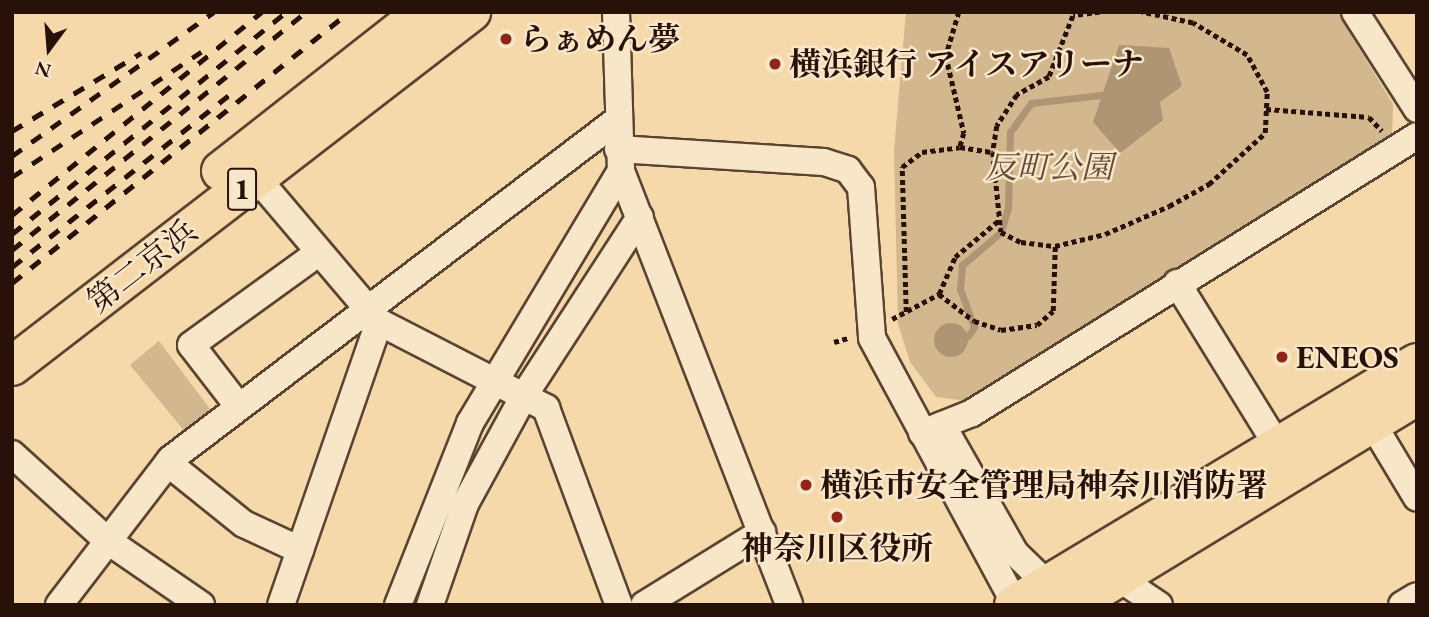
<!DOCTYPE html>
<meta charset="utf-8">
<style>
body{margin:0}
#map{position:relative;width:1429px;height:617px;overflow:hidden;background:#f5d9ab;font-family:"EB Garamond","Noto Serif JP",serif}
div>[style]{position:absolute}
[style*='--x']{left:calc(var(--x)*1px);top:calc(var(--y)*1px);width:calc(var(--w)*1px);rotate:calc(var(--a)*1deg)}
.green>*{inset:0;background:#d2b78f}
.water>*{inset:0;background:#af9574}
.round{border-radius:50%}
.stream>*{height:7px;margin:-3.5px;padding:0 3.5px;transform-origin:3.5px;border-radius:3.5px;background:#af9574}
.path>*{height:4.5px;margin-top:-2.25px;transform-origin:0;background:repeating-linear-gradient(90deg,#281108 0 5px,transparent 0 8.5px)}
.roads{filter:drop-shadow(2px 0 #5b4331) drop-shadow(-2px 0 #5b4331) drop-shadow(0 2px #5b4331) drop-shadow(0 -2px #5b4331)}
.minor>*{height:26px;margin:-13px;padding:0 13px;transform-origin:13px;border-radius:13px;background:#f8e6c8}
.highway>*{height:38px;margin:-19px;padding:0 19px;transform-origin:19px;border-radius:19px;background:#f5d9ab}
.rail>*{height:5px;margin-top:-2.5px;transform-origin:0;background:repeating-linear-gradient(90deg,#281108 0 12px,transparent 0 24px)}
.dots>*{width:19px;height:19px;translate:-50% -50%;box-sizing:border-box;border:4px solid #f8e6c8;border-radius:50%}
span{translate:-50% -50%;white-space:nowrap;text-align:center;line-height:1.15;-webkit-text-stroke:5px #f8e6c8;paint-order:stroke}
.shield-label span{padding:2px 5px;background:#f8e6c8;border:2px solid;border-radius:5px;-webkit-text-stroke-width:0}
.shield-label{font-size:30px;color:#281108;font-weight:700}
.poi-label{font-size:32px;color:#281108;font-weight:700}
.left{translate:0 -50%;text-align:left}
.park-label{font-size:32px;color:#644b37;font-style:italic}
.street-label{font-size:32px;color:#281108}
.frame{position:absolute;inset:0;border:14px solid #281108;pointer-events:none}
.north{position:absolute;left:14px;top:14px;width:70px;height:70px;-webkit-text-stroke:5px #f8e6c8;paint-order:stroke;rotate:196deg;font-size:19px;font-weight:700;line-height:28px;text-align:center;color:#281108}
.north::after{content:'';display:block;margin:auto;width:24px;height:32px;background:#281108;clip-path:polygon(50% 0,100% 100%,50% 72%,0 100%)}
</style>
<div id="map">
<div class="green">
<i style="clip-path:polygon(906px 12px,1337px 12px,1393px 104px,1392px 136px,967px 401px,936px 397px,910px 362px,898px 324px,894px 150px)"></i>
<i style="clip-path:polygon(159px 341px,213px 413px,186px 433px,130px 365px)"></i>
</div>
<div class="water">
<i style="clip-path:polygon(1119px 45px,1169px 48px,1182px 86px,1160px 102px,1163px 120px,1120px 153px,1093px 122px)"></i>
<i class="round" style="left:934px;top:323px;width:34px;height:34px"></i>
</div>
<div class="stream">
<i style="--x:968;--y:336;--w:11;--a:-56"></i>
<i style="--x:974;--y:327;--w:40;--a:-110.2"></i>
<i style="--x:960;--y:289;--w:24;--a:-85"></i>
<i style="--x:962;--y:265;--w:51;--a:-40.2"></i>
<i style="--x:1001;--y:232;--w:25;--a:-74"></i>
<i style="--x:1008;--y:208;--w:76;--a:-88.5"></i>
<i style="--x:1010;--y:132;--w:36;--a:-54"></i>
<i style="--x:1031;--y:103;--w:71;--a:-6.4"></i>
</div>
<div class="path">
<i style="--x:959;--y:12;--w:46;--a:106.5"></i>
<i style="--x:946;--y:56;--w:79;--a:76.8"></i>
<i style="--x:964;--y:133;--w:15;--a:106"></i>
<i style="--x:1100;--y:12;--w:27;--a:172"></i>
<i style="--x:1073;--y:16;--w:66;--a:111.5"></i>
<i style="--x:1049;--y:77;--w:37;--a:151"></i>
<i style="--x:1017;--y:95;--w:37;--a:123"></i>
<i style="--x:997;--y:126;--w:26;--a:99"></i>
<i style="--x:993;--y:152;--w:80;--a:84.3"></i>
<i style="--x:1001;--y:232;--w:22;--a:27"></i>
<i style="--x:1021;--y:242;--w:34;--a:7"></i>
<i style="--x:1055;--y:246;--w:51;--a:-13.5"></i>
<i style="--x:1105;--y:234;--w:70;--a:-23.6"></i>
<i style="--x:1169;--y:206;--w:46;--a:-28.8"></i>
<i style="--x:1209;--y:184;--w:76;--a:-42.3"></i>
<i style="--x:1265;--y:133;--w:41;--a:-87.2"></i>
<i style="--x:1267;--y:92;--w:42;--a:-118.4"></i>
<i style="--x:1247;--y:55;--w:63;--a:-149.3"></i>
<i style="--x:1193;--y:23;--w:52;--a:-167.8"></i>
<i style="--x:1266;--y:109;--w:103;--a:4.4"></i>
<i style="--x:1369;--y:117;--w:19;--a:47"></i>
<i style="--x:939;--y:294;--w:44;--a:37.6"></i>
<i style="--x:974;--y:321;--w:28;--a:18"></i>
<i style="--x:1001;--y:330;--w:36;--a:-8"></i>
<i style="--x:1037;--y:325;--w:21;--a:-41"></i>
<i style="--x:1053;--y:311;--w:65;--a:-88.2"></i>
<i style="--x:906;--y:312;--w:145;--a:-91.6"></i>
<i style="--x:902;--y:167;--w:25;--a:-37"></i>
<i style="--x:922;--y:152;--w:38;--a:-7"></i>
<i style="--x:960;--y:147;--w:33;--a:9"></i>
<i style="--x:892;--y:319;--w:53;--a:-28"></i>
<i style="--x:939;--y:294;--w:40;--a:-66.6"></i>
<i style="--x:955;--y:257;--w:56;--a:-39.9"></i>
<i style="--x:834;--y:342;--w:15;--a:-16"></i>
</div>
<div class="roads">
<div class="minor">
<i style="--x:616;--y:12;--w:159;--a:88.2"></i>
<i style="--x:621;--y:171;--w:465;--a:68.8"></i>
<i style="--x:1355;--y:12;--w:115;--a:57.4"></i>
<i style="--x:618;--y:149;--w:206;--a:3.6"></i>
<i style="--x:824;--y:162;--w:25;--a:18"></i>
<i style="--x:848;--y:170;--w:21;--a:53"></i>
<i style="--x:861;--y:187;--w:151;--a:85.8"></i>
<i style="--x:872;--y:338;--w:302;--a:61.7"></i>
<i style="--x:256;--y:177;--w:190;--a:49.7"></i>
<i style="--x:379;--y:322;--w:299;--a:109.1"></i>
<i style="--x:1177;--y:283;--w:209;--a:58.3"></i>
<i style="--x:379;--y:322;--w:188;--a:27.2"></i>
<i style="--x:546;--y:408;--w:210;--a:69.7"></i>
<i style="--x:239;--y:407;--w:78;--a:-127.7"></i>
<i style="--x:191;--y:345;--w:157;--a:-35.9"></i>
<i style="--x:1372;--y:423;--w:87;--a:59"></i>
<i style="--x:942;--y:425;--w:147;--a:60.3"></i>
<i style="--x:1015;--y:553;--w:46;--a:44.1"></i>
<i style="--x:922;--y:433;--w:54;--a:-21.8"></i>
<i style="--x:972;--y:413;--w:524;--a:-31.9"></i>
<i style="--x:12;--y:454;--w:130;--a:42.2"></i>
<i style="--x:108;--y:541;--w:113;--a:34.5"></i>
<i style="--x:168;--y:463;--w:97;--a:38.8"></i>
<i style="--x:244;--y:524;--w:62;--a:24.9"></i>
<i style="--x:1114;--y:575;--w:54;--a:33.7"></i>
<i style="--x:59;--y:605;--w:184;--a:-52.5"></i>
<i style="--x:171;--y:459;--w:559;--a:-37.22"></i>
<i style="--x:398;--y:605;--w:196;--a:-68.4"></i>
<i style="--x:470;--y:423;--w:294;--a:-59.1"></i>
<i style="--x:430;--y:605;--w:107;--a:-70.9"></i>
<i style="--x:465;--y:504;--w:125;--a:-61.4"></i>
<i style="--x:525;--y:394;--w:211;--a:-57"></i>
<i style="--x:644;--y:605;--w:139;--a:-31.7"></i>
<i style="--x:1402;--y:605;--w:17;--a:-31"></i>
</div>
<div class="highway">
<i style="--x:221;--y:171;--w:258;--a:-38.1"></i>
<i style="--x:12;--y:366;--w:580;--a:-37.64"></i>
<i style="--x:1014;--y:605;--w:470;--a:-31"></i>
<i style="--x:1073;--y:605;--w:403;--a:-31.3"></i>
</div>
</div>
<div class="rail">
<i style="--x:12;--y:131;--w:151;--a:-31.2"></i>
<i style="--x:12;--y:156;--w:248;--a:-35.5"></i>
<i style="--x:12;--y:177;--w:227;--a:-33.5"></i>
<i style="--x:12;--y:215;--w:322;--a:-39.1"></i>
<i style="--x:12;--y:234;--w:353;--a:-39"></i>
<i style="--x:12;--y:250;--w:378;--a:-39"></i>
<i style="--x:12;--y:267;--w:277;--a:-38.4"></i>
<i style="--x:12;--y:283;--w:432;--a:-38.8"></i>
</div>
<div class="dots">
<i style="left:506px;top:39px;background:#8f2418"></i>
<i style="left:775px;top:64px;background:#8f2418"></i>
<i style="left:1282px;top:357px;background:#8f2418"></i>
<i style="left:806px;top:485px;background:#8f2418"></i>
<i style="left:837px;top:517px;background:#8f2418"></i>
</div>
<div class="shield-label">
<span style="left:242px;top:189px">1</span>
</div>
<div class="poi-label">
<span class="left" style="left:520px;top:39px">らぁめん夢</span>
<span class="left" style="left:789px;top:64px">横浜銀行 アイスアリーナ</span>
<span class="left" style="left:1296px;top:357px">ENEOS</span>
<span class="left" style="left:820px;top:485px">横浜市安全管理局神奈川消防署</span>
<span style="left:837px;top:548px">神奈川区役所</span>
</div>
<div class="park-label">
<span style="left:1049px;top:167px">反町公園</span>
</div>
<div class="street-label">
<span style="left:142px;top:266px;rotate:-38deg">第二京浜</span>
</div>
<div class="frame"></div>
<div class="north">N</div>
</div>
